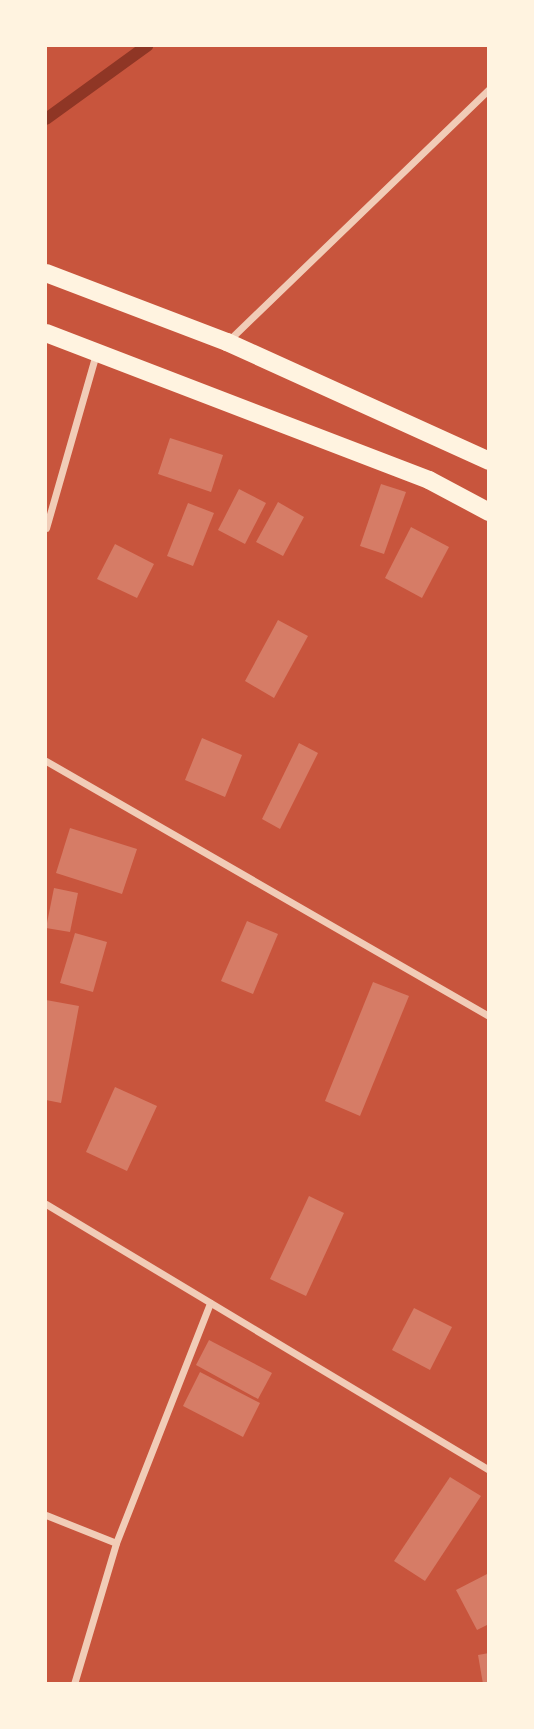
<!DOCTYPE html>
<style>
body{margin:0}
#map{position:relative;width:534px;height:1729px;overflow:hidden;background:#c8553d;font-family:Jost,sans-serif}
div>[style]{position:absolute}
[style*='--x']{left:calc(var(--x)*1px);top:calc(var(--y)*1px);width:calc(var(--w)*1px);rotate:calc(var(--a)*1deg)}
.stream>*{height:12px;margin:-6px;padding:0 6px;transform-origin:6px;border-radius:6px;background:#8f3625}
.building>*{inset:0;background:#d67c66}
.minor>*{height:7px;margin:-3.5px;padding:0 3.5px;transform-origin:3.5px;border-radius:3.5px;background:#f1ccb7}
.primary>*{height:18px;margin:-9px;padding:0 9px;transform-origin:9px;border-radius:9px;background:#fff3e0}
span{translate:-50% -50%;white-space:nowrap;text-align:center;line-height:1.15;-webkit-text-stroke:5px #fff3e0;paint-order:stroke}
.frame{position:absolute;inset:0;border:47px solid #fff3e0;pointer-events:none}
</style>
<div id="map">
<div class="stream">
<i style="--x:46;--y:119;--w:125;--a:-35.9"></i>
</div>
<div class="building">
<i style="clip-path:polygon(170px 438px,223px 455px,211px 492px,158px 474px)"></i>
<i style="clip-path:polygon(381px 484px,406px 492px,384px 554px,360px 546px)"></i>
<i style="clip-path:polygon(239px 489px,266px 503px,245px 544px,218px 530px)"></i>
<i style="clip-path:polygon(278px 502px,304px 517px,283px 556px,256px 542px)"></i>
<i style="clip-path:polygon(188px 503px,214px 513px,193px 566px,167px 556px)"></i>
<i style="clip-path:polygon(411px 527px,449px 547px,422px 598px,385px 578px)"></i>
<i style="clip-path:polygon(115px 544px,154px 564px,137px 598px,97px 579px)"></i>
<i style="clip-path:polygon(278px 620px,308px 636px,274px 698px,245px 681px)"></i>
<i style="clip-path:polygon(202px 738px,242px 755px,225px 797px,185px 780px)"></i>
<i style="clip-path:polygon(299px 743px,318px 753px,280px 829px,262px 819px)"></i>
<i style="clip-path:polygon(70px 828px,137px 849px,122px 894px,56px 873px)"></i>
<i style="clip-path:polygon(54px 888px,78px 893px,70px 932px,46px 928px)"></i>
<i style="clip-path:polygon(247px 921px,278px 934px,253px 994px,221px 981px)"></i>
<i style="clip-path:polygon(75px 933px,107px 942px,93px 992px,60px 983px)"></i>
<i style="clip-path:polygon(373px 982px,409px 996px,360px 1116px,325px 1101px)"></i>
<i style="clip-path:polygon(46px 1000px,79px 1006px,61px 1103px,46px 1100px)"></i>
<i style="clip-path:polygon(115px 1087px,157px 1106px,127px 1171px,86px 1152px)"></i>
<i style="clip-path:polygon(309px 1196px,344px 1213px,306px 1296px,270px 1279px)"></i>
<i style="clip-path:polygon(414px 1308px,452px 1327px,430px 1370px,392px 1350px)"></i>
<i style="clip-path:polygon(209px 1340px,272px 1373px,258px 1399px,196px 1365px)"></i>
<i style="clip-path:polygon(200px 1372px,260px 1403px,243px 1437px,183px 1406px)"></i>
<i style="clip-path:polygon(450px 1477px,481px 1496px,425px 1581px,394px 1561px)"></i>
<i style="clip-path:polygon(489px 1573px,489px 1624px,477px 1630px,456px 1590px)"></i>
<i style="clip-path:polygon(489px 1653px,489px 1684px,483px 1684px,478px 1655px)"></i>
</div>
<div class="minor">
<i style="--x:227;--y:342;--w:364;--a:-44"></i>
<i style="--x:46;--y:528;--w:181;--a:-74"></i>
<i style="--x:46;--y:761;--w:511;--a:29.93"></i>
<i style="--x:46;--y:1204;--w:517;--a:30.98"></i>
<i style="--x:46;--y:1515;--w:75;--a:21.8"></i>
<i style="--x:74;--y:1684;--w:147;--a:-73.4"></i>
<i style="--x:116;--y:1543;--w:258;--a:-68.6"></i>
</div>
<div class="primary">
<i style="--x:46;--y:273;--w:194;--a:20.9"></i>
<i style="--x:227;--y:342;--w:288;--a:24.4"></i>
<i style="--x:46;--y:333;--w:410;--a:21"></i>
<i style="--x:429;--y:480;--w:68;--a:28.1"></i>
</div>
<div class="frame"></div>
</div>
